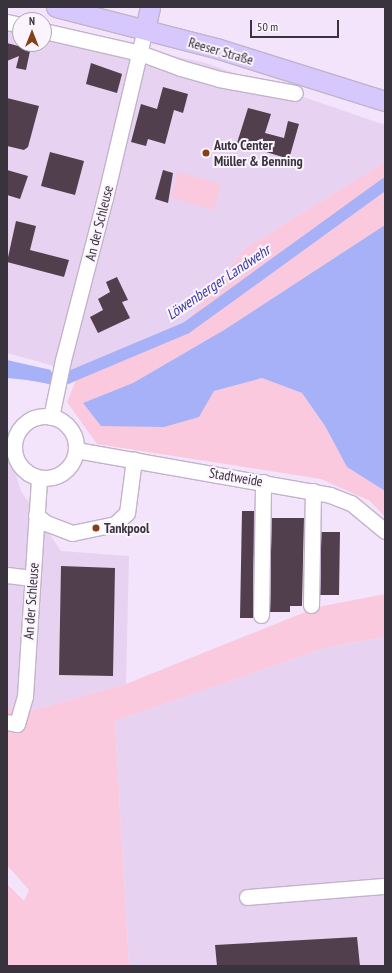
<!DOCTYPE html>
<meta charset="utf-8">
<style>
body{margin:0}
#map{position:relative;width:392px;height:973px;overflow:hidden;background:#f3e3fb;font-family:"PT Sans Narrow",sans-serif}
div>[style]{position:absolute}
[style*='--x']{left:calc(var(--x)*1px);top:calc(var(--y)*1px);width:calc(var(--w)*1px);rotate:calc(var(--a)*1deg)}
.built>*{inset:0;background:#e7d3f1}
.green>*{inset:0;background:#fac9dd}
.water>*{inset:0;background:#a6b1f8}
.canal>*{height:12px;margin:-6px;padding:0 6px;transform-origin:6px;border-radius:6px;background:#a6b1f8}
.building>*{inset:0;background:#523f4e}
.roads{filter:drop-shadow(1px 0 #c2b3ca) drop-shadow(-1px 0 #c2b3ca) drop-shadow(0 1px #c2b3ca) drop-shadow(0 -1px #c2b3ca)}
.minor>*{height:15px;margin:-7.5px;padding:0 7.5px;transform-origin:7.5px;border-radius:7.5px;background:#fff}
.minor>.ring{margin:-7.5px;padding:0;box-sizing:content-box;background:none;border:15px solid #fff;border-radius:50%}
.major>*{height:19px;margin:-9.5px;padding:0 9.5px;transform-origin:9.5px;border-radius:9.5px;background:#d6c7fd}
.dots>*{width:11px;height:11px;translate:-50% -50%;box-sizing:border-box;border:2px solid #fbf4fe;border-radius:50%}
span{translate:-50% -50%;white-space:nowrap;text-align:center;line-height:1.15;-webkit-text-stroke:4px #fbf4fe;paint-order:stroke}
.street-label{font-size:14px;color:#39333d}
.poi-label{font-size:14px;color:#39333d;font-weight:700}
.left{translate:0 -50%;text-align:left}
.water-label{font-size:15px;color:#3b3ca0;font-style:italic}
.frame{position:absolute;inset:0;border:8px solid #39333d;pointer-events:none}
.north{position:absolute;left:12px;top:12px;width:40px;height:40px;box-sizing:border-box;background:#fbf4fe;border:1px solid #ada7b1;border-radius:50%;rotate:0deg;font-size:11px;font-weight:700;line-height:16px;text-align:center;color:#39333d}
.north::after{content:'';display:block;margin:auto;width:14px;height:18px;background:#854016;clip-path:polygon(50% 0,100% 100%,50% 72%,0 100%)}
.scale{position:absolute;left:250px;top:20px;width:89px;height:18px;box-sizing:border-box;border:2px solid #39333d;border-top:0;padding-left:5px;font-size:12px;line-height:14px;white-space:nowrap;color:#39333d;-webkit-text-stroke:3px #fbf4fe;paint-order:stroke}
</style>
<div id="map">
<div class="built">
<i style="clip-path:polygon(7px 24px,20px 26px,20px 44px,44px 44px,44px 31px,202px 62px,385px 125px,385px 158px,380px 165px,245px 248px,171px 341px,76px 380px,51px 365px,7px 353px)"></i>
<i style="clip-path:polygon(7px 447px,21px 491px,61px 551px,129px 556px,126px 684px,33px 710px,7px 707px)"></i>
<i style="clip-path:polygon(385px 637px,385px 966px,129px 966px,115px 721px,327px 647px)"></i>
</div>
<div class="green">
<i style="clip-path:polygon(385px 158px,385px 225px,224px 330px,133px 383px,83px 403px,199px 417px,214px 391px,262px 378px,302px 393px,325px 426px,347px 467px,385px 491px,385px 517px,370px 501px,321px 479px,97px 444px,67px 402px,76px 380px,171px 341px,245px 248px,380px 165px)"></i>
<i style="clip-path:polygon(178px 172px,221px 184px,214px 210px,171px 198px)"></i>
<i style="clip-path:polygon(385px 594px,385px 637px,327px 647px,115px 721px,129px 966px,7px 966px,7px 884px,24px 901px,29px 890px,7px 865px,7px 707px,33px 710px,126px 684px,318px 607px)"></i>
</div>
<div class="water">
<i style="clip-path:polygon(385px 225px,385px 491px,347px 467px,325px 426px,302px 393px,262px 378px,214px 391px,199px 417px,164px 427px,101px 426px,83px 403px,133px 383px,224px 330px)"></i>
<i style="clip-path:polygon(7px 360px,51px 370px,48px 382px,7px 378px)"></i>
</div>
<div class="canal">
<i style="--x:7;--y:370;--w:44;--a:10.5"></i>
<i style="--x:50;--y:378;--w:17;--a:0"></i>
<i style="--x:67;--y:378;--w:129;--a:-22.8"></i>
<i style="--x:186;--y:328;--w:246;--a:-35.9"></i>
</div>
<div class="building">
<i style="clip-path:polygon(7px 43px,33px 50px,30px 51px,26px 70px,16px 68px,19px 56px,7px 61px)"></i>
<i style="clip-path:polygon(91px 63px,122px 74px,117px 93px,86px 84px)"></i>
<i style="clip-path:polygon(163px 87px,188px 94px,183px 113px,174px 110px,165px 144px,148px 139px,146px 146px,131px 142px,141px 104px,157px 109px)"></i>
<i style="clip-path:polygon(7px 98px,39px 106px,28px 147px,24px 150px,7px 146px)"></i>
<i style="clip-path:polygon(248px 108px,271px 114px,265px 133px,284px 138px,288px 121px,299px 124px,289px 159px,237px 143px)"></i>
<i style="clip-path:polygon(50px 152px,84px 161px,75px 195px,41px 186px)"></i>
<i style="clip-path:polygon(7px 170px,28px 176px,20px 199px,7px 195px)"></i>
<i style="clip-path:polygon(163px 170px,173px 173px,168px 203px,155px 199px)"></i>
<i style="clip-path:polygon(16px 221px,36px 226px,30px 250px,69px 260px,64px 277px,7px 262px)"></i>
<i style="clip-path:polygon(117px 277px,128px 300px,122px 302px,130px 318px,98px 333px,90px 317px,103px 310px,98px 299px,110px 292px,106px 282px)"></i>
<i style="clip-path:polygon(242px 511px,254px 511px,253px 618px,240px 618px)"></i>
<i style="clip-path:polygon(271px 518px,304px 518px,302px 606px,290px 606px,290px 612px,270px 612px)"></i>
<i style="clip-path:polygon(321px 532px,340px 532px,339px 595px,320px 595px)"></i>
<i style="clip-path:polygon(61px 566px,115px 568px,113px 676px,59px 675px)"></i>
<i style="clip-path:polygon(357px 937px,360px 966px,217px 966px,215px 945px)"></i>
</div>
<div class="roads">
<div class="minor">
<i style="--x:7;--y:22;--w:13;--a:13"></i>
<i style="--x:44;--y:31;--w:98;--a:12.9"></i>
<i style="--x:140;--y:53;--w:44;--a:20.1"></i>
<i style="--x:181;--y:68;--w:40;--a:16"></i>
<i style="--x:219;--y:79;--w:77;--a:10.4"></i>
<i class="ring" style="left:14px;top:416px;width:47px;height:47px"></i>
<i style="--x:51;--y:417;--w:58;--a:-78.1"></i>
<i style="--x:63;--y:360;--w:167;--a:-75.5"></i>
<i style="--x:105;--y:198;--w:174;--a:-76.7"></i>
<i style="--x:76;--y:450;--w:258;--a:10"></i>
<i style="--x:330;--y:495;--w:22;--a:21"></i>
<i style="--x:351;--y:503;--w:44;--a:39.5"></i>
<i style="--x:36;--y:515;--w:13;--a:39"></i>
<i style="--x:46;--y:523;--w:28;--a:21"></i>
<i style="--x:72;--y:533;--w:44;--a:-11.8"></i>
<i style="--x:115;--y:524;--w:16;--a:-43"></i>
<i style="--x:127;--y:513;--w:54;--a:-82.6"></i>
<i style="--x:7;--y:575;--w:25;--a:7"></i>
<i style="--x:311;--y:605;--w:114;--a:-89"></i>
<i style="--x:261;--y:615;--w:133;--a:-89.1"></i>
<i style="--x:7;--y:722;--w:10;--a:11"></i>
<i style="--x:17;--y:724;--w:29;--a:-74"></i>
<i style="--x:25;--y:696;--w:218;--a:-86.3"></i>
<i style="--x:247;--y:897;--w:138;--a:-4.6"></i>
</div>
<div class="major">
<i style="--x:56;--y:7;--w:168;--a:14.4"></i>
<i style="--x:219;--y:49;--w:174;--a:17.4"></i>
<i style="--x:145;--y:29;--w:23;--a:-77"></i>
</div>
</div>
<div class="dots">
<i style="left:206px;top:153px;background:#854016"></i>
<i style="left:96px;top:528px;background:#854016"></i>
</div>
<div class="street-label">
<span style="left:221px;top:51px;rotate:16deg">Reeser Straße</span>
<span style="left:99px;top:223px;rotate:-76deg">An der Schleuse</span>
<span style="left:236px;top:477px;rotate:10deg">Stadtweide</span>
<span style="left:31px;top:601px;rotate:-86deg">An der Schleuse</span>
</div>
<div class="poi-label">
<span class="left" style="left:214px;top:153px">Auto Center<br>Müller &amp; Benning</span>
<span class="left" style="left:104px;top:528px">Tankpool</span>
</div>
<div class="water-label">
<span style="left:218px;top:282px;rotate:-34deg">Löwenberger Landwehr</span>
</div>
<div class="frame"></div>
<div class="north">N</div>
<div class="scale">50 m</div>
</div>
